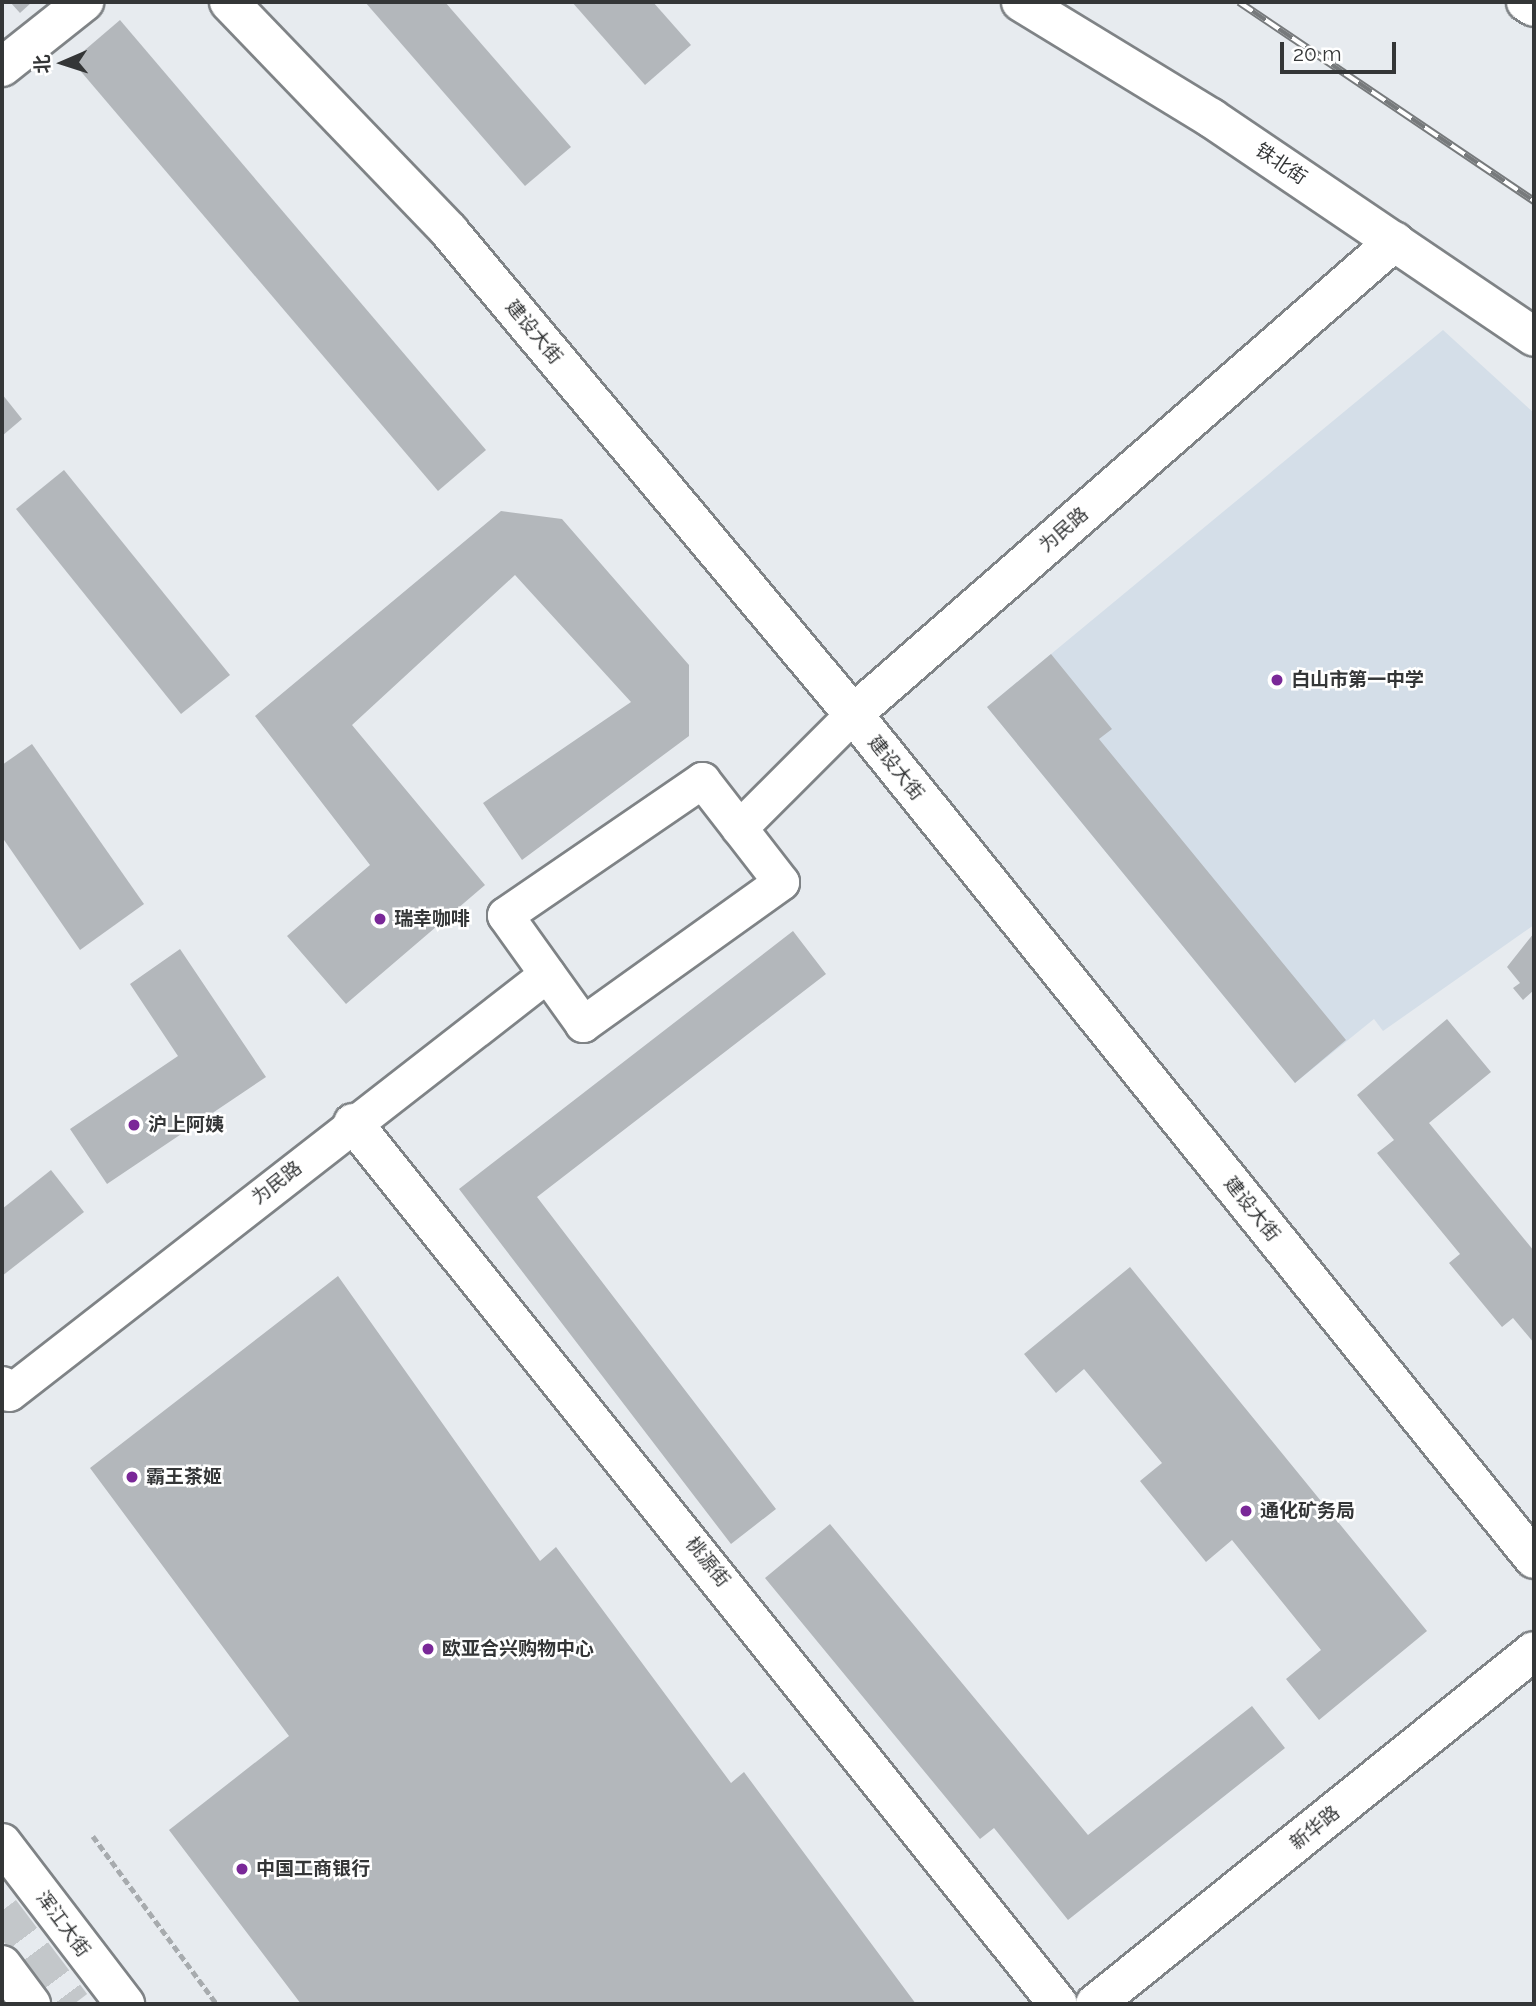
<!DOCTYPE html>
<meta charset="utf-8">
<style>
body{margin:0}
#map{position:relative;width:1536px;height:2006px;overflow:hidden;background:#e7ebef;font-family:Raleway,"Noto Sans SC",sans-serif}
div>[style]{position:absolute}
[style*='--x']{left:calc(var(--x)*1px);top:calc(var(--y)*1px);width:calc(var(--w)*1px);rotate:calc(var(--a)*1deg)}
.built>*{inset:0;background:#d4dee8}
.building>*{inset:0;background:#b3b7bb}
.pedestrian-tunnel>*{height:35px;margin-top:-17.5px;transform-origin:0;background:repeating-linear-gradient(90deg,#c3c7ca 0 35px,transparent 0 53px)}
.path>*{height:4.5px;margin-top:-2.25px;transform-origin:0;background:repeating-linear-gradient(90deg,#a7abae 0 7px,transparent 0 10.5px)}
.roads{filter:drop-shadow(2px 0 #7f8386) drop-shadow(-2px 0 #7f8386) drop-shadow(0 2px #7f8386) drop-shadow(0 -2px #7f8386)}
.pedestrian>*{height:35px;margin:-17.5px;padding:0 17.5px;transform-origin:17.5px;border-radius:17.5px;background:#fff}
.minor>*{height:38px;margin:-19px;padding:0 19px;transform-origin:19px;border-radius:19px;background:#fff}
.tertiary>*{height:38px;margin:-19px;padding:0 19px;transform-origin:19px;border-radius:19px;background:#fff}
.secondary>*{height:38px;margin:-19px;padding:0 19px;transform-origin:19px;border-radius:19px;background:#fff}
.primary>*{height:38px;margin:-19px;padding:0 19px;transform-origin:19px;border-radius:19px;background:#fff}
.rail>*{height:8px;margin-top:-4px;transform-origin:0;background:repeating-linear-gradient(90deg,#fff 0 16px,#777a7c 0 32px);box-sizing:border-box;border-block:2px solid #777a7c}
.dots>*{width:19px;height:19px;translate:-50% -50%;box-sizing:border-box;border:4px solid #fff;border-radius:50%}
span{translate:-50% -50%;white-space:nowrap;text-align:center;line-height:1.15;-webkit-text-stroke:5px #fff;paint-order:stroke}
.street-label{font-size:19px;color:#343637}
.poi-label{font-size:19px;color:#343637;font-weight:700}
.left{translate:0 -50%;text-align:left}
.frame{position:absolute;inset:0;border:4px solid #343637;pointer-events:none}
.north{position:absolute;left:28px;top:28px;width:70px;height:70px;-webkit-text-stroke:5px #fff;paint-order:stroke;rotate:267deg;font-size:19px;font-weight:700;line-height:28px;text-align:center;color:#343637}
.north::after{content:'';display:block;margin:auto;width:24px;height:32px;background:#343637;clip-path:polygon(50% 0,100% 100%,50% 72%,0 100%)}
.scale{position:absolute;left:1280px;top:42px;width:116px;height:32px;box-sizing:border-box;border:4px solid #343637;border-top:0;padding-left:9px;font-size:21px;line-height:24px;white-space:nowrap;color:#343637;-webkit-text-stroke:5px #fff;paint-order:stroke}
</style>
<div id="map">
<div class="built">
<i style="clip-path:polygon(1443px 330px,1534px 413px,1534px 925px,1383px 1031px,1374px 1019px,1295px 1083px,987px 707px)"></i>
</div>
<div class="building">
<i style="clip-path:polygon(10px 2px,32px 2px,20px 13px)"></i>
<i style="clip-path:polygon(365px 2px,445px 2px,571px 147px,525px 186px)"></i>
<i style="clip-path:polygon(572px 2px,653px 2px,691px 45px,645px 85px)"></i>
<i style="clip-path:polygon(120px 20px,486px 450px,438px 491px,72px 61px)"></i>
<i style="clip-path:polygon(2px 394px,22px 419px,2px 436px)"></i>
<i style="clip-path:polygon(64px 470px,230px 675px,181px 714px,16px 509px)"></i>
<i style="clip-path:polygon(501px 511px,562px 519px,689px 665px,689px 736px,522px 860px,483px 803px,631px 702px,515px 575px,352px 725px,485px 885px,346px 1004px,287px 936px,370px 865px,255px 716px)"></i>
<i style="clip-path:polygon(1051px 654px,1112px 729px,1099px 739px,1346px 1040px,1295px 1083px,987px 707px)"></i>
<i style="clip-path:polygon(32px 744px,144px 904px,80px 950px,2px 837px,2px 765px)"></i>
<i style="clip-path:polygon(793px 931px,826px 974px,537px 1197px,776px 1509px,731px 1544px,459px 1189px)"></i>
<i style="clip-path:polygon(1534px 933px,1534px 990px,1523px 1000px,1513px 988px,1520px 983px,1507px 967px)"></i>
<i style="clip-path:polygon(180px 949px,266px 1077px,107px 1184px,70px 1129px,178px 1056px,130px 984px)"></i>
<i style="clip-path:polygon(1447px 1019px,1491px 1072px,1429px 1123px,1534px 1251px,1534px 1343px,1513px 1318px,1502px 1327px,1449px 1263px,1460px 1254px,1377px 1153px,1394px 1140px,1357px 1095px)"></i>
<i style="clip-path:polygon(51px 1170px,84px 1212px,2px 1276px,2px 1209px)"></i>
<i style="clip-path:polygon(1130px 1267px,1427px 1631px,1319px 1720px,1286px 1679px,1321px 1650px,1232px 1540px,1206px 1562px,1140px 1481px,1162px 1463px,1084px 1369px,1056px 1393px,1024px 1354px)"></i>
<i style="clip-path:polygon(338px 1276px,540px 1561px,556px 1547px,731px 1783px,744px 1772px,916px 2004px,301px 2004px,169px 1830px,289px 1736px,90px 1468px)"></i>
<i style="clip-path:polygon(830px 1524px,1088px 1835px,1252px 1706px,1285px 1748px,1068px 1920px,994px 1828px,980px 1839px,765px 1578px)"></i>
</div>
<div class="pedestrian-tunnel">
<i style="--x:2;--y:1910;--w:118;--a:52.9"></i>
</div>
<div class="path">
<i style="--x:93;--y:1836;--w:209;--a:53.6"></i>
</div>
<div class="roads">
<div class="pedestrian">
<i style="--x:702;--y:780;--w:129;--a:52.2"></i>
<i style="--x:781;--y:882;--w:244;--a:144.4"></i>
<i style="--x:583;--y:1024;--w:134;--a:-125.6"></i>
<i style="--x:505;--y:915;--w:239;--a:-34.4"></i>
<i style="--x:739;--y:828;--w:161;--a:-45"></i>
<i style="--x:2;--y:1384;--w:11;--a:52"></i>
<i style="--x:9;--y:1393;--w:682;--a:-37.91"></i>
</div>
<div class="minor">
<i style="--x:2;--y:67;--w:105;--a:-38.4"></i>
<i style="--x:353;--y:1123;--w:1128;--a:51.33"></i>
</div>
<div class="tertiary">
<i style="--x:1021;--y:2;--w:223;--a:31.4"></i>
<i style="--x:1211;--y:118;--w:390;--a:34.1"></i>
<i style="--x:1526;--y:2;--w:9;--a:32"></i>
<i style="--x:853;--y:714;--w:719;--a:-41.11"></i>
</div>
<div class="secondary">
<i style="--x:229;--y:2;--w:318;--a:46.1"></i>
<i style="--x:449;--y:231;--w:630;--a:50.09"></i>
<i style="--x:853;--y:714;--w:1085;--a:51.13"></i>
<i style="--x:1095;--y:2004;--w:563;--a:-38.8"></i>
</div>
<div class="primary">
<i style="--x:2;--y:1843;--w:203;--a:52.6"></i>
<i style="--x:2;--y:1965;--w:49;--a:53.4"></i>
</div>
</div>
<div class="rail">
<i style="--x:1239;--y:2;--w:356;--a:34"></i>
</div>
<div class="dots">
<i style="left:1277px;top:680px;background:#7a2898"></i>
<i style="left:380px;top:919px;background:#7a2898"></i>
<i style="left:134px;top:1125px;background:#7a2898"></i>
<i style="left:132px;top:1477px;background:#7a2898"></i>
<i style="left:1246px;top:1511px;background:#7a2898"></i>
<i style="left:428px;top:1649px;background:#7a2898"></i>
<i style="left:242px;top:1869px;background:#7a2898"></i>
</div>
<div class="street-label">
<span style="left:1281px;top:164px;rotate:34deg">铁北街</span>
<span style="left:534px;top:332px;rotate:50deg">建设大街</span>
<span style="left:1064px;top:530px;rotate:-41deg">为民路</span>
<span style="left:896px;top:768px;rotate:51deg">建设大街</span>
<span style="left:277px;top:1183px;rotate:-38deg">为民路</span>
<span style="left:1252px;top:1209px;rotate:51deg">建设大街</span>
<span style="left:708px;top:1562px;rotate:51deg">桃源街</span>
<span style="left:1315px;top:1828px;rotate:-39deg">新华路</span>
<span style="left:63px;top:1924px;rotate:53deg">浑江大街</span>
</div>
<div class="poi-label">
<span class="left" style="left:1291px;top:680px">白山市第一中学</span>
<span class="left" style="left:394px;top:919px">瑞幸咖啡</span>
<span class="left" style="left:148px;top:1125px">沪上阿姨</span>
<span class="left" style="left:146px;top:1477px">霸王茶姬</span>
<span class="left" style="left:1260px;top:1511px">通化矿务局</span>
<span class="left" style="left:442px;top:1649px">欧亚合兴购物中心</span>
<span class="left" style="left:256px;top:1869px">中国工商银行</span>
</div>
<div class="frame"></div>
<div class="north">北</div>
<div class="scale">20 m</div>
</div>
